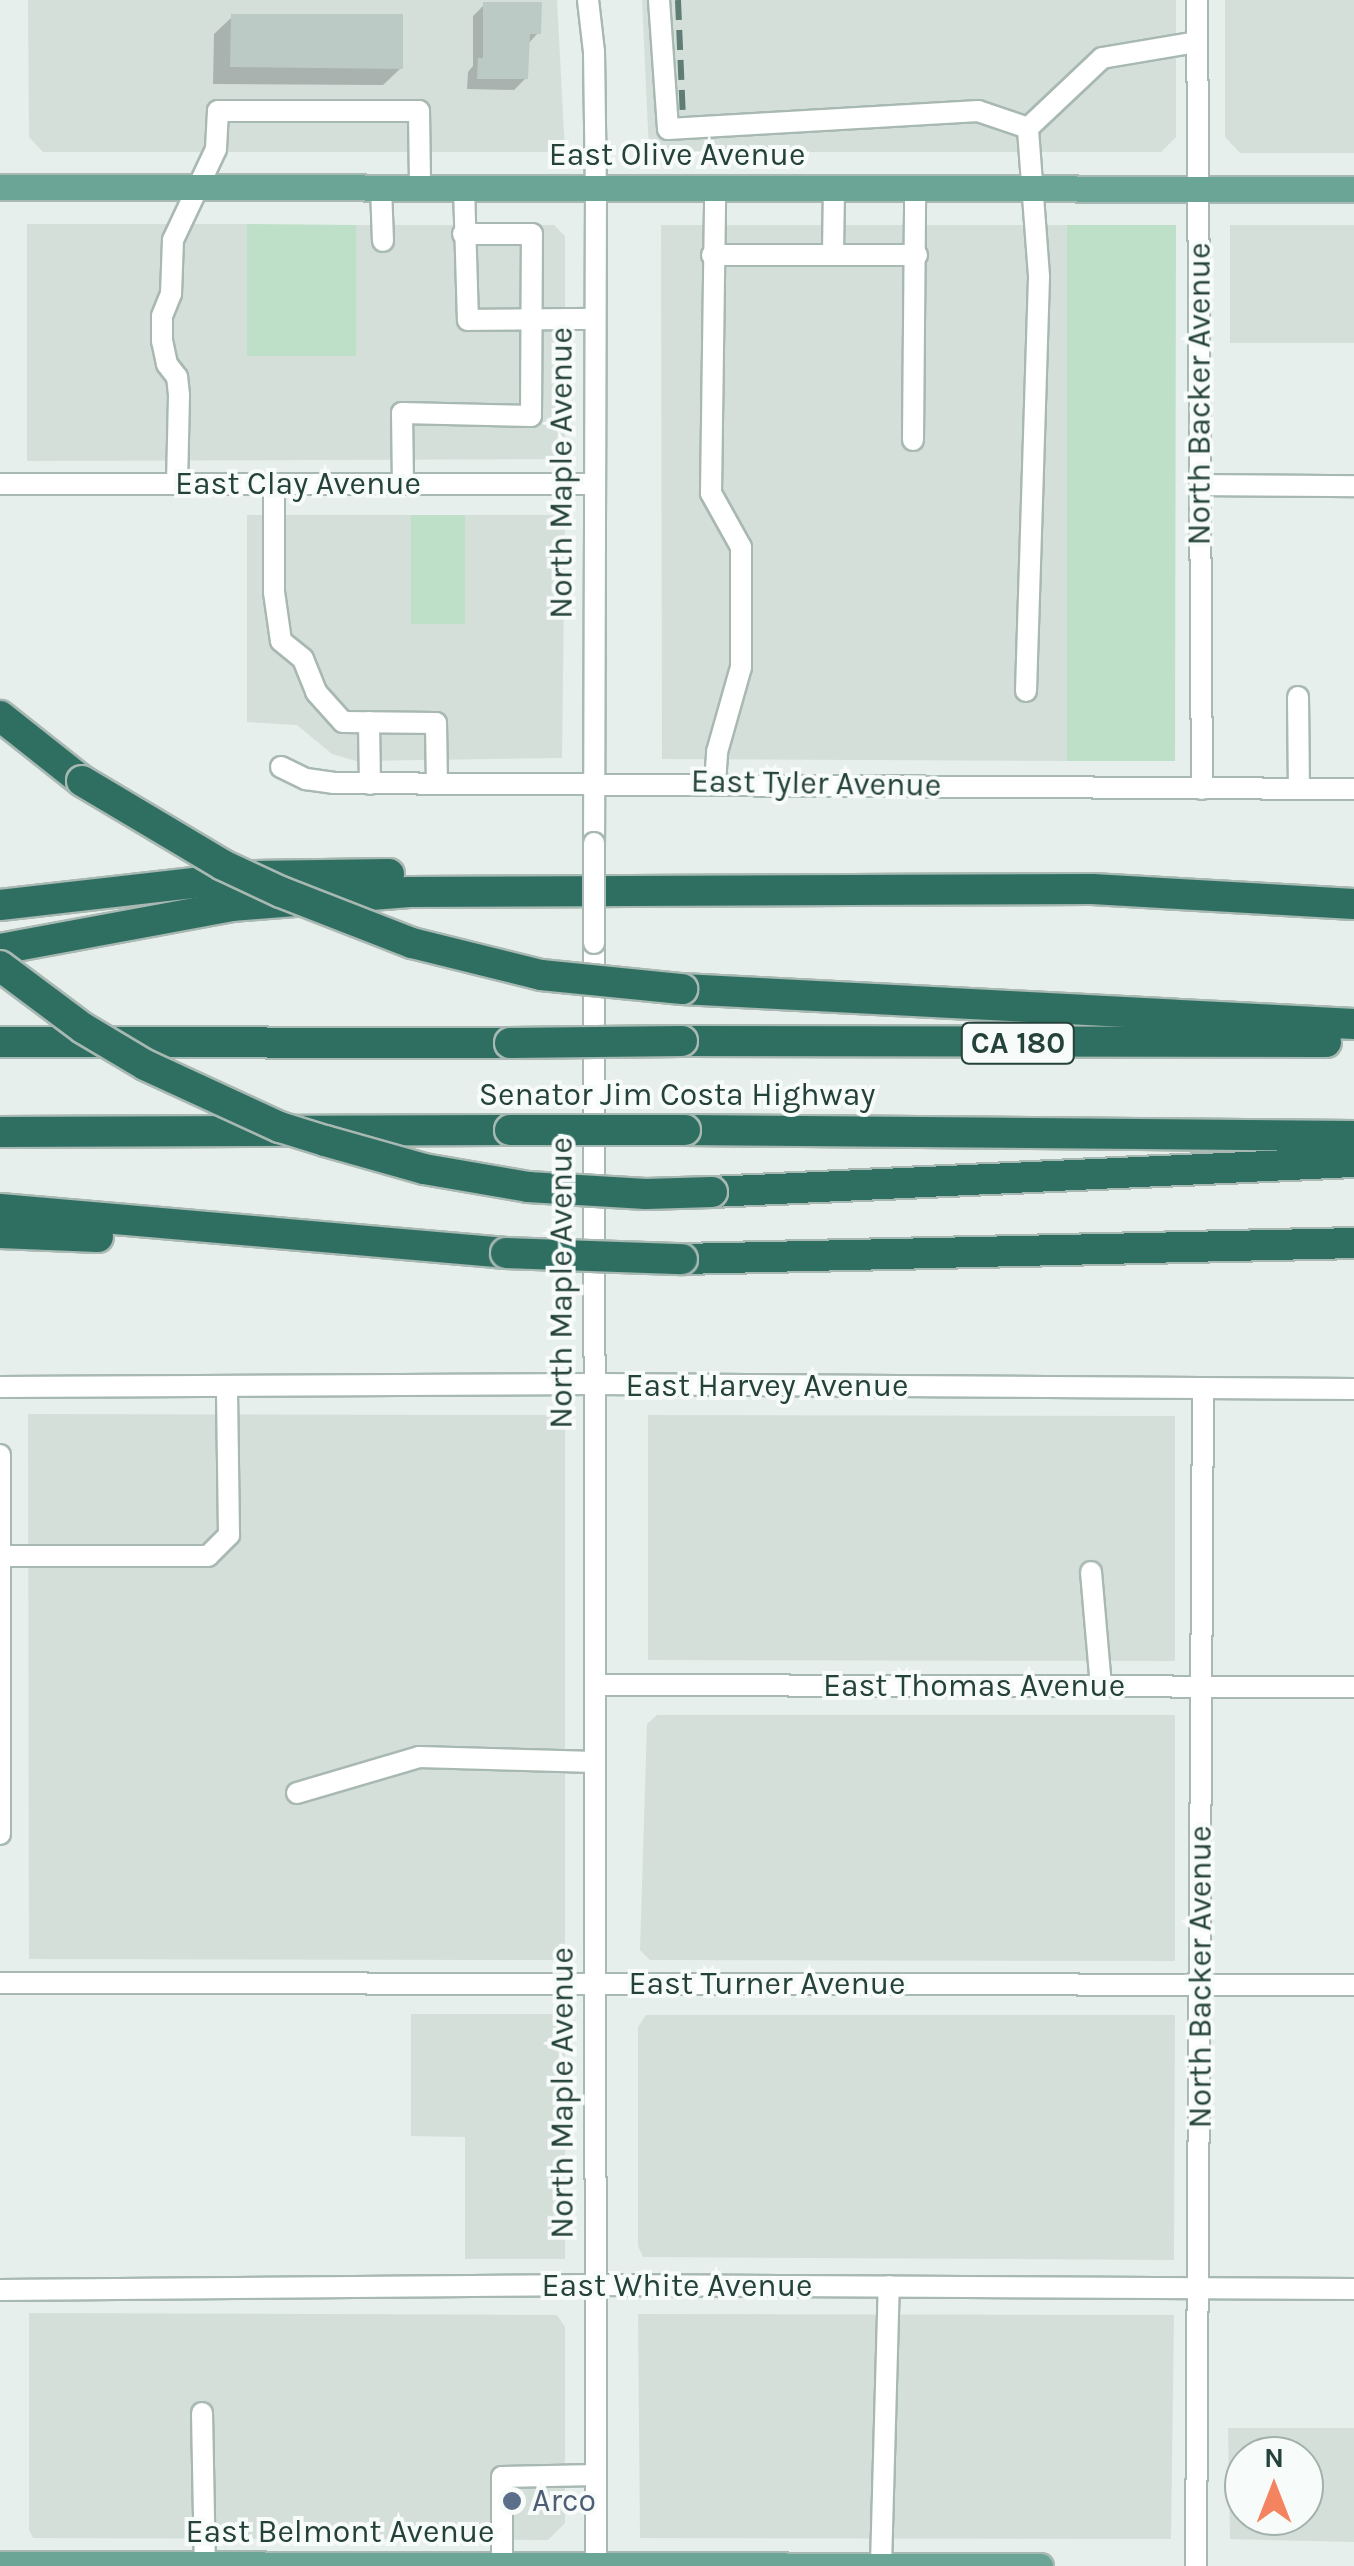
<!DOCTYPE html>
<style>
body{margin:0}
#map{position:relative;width:1354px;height:2566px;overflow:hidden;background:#e6efeb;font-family:Karla,sans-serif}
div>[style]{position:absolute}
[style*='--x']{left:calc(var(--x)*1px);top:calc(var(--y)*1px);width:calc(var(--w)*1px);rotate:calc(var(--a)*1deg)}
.built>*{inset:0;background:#d4dfda}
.green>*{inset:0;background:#bfe0c8}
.shadow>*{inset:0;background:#0003}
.building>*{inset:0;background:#bbcac4}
.roads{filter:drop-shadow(2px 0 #a8b8b2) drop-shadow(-2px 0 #a8b8b2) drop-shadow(0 2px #a8b8b2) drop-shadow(0 -2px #a8b8b2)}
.minor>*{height:20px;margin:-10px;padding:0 10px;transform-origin:10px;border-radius:10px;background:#fff}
.major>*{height:25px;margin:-12.5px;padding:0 12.5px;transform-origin:12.5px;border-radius:12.5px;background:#6aa596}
.highway>*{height:30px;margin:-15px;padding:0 15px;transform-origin:15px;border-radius:15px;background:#2f6f62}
.rail>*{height:6px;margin-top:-3px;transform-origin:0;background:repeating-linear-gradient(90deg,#5f7d75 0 20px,transparent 0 30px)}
.bridges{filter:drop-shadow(2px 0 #a8b8b2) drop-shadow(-2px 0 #a8b8b2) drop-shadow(0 2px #a8b8b2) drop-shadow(0 -2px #a8b8b2)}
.minor-bridge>*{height:20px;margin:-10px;padding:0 10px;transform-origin:10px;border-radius:10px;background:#fff}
.highway-bridge>*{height:30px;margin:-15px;padding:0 15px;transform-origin:15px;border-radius:15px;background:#2f6f62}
.dots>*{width:28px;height:28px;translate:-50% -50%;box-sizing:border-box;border:5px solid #f7fbf9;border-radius:50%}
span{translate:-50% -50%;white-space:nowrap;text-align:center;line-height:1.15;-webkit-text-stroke:8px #f7fbf9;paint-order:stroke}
.shield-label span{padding:2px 8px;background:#f7fbf9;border:2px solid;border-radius:8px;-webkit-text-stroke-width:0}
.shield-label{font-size:30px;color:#24423a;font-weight:700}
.street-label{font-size:32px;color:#24423a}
.service-label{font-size:32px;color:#4e5e75}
.left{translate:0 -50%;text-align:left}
.north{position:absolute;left:1224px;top:2436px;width:100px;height:100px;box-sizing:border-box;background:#f7fbf9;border:2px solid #a3b1ad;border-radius:50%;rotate:0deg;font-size:28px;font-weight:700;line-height:40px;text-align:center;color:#24423a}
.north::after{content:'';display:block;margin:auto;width:35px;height:45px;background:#f4845f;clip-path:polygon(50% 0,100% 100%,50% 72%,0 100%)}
</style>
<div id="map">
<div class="built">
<i style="clip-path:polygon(28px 0,557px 0,565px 152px,43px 152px,29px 137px)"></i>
<i style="clip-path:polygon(642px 0,1176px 0,1176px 137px,1161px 152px,649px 152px)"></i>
<i style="clip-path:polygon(1225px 0,1354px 0,1354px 153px,1240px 153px,1225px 137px)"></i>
<i style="clip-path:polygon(27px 224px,247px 224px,248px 356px,356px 356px,356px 225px,554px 225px,565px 236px,565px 448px,554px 459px,27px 461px)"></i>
<i style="clip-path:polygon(661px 225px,1067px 225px,1067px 761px,662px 759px)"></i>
<i style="clip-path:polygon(1230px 225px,1354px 225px,1354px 343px,1230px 343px)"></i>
<i style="clip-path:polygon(247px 515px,411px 515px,411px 624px,465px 624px,465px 515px,565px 515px,562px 758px,356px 761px,332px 754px,297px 725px,247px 722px)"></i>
<i style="clip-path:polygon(28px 1414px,565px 1415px,565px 1960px,29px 1959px)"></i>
<i style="clip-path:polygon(648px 1415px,1175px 1416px,1175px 1661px,648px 1660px)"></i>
<i style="clip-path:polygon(657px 1715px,1175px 1715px,1175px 1961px,650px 1960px,640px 1950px,647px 1724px)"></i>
<i style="clip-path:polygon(411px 2014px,565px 2014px,565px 2259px,465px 2259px,465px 2137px,411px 2136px)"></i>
<i style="clip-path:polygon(646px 2015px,1175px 2015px,1174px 2260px,643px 2257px,638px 2246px,638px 2027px)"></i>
<i style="clip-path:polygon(29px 2313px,557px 2315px,565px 2327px,565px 2523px,548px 2540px,33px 2538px,29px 2530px)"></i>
<i style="clip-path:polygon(638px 2314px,1174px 2315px,1171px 2539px,640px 2538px)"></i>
<i style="clip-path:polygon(evenodd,1228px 2428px,1354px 2428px,1354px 2542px,1230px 2539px,1228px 2428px,1244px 2456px,1304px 2456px,1304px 2516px,1244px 2516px,1244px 2456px)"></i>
</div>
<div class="green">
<i style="clip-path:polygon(247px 224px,356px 225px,356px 356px,247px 356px)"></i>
<i style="clip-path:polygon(1067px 225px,1176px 225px,1175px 761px,1067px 761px)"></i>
<i style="clip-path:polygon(411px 515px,465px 515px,465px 624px,411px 624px)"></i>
</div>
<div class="shadow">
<i style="clip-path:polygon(484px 5px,538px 33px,527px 45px,526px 78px,514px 90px,467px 89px,468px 72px,473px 66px,473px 16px)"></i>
<i style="clip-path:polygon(232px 17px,401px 68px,383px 85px,213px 84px,214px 34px)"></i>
</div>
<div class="building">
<i style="clip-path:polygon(483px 2px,542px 2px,541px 34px,530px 34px,528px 79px,477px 79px,478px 58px,483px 58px)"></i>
<i style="clip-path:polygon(231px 14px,403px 14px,403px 69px,230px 67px)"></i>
</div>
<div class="roads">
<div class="minor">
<i style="--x:588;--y:0;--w:52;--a:83.4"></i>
<i style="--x:594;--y:52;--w:135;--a:89.2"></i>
<i style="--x:596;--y:187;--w:656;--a:90.17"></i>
<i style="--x:659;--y:0;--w:129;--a:86"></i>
<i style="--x:668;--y:129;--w:311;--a:-3.3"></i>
<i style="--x:978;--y:111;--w:53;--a:18.8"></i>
<i style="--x:1197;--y:0;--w:789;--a:89.64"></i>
<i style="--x:381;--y:187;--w:54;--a:87.9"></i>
<i style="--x:464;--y:187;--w:133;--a:88.3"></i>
<i style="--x:468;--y:320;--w:127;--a:-0.5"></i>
<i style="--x:833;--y:252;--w:64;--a:-89.1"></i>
<i style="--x:712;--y:255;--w:205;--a:0"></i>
<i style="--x:913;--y:440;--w:251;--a:-89.5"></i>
<i style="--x:0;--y:484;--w:595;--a:0"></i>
<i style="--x:177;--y:484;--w:89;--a:-88.7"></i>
<i style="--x:179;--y:395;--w:18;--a:-96"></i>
<i style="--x:177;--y:377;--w:16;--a:-128"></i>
<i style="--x:167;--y:364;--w:24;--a:-102"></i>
<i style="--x:162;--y:341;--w:25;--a:-90"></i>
<i style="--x:162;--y:316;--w:24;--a:-68"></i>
<i style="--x:171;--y:294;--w:54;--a:-87.9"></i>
<i style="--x:173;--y:240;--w:101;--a:-64.7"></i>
<i style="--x:216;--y:149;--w:38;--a:-87"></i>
<i style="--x:218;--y:111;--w:201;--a:0"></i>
<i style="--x:419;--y:111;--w:76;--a:89.2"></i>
<i style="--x:274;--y:484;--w:108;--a:90"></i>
<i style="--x:274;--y:592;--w:49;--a:81.9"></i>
<i style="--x:281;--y:641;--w:28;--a:39"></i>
<i style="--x:303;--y:659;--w:35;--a:68"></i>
<i style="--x:316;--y:692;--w:40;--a:48"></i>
<i style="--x:343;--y:722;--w:93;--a:0.6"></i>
<i style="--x:436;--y:723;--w:61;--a:89.1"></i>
<i style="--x:403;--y:484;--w:71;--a:-90.8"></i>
<i style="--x:402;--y:413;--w:129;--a:1.3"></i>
<i style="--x:531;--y:416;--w:182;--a:-89.7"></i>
<i style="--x:532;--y:234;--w:69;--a:180"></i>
<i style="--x:1200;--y:485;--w:154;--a:0.4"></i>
<i style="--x:1026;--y:691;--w:415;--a:-88.2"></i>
<i style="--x:1039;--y:276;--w:148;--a:-94.3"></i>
<i style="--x:1028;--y:128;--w:102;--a:-43.4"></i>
<i style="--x:1102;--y:58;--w:96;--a:-9.6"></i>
<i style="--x:1298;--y:697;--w:92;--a:89.4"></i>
<i style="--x:369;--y:722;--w:62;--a:89.1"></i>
<i style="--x:281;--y:767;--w:28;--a:26"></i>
<i style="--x:306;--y:779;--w:27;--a:8"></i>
<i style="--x:333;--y:783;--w:1021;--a:0.34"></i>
<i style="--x:715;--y:783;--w:31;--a:-86"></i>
<i style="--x:717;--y:752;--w:88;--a:-74.2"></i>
<i style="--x:741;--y:667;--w:120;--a:-90"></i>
<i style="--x:741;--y:547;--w:62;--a:-119.1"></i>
<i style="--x:711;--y:493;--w:305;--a:-89.2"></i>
<i style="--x:594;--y:943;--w:1622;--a:89.93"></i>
<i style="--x:0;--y:1387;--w:595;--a:-0.29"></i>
<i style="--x:595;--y:1384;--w:759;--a:0.38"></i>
<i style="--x:0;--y:1455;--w:379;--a:90"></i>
<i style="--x:1;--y:1556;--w:207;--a:0"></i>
<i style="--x:208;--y:1556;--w:30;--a:-45"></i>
<i style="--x:229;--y:1535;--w:149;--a:-90.8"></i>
<i style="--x:1091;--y:1572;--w:114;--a:85"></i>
<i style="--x:595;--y:1685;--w:759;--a:0.15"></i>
<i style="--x:297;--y:1793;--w:127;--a:-16.4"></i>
<i style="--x:419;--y:1757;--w:176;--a:1.6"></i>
<i style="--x:0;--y:1983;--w:1354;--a:0.08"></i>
<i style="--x:0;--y:2290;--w:596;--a:-0.48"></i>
<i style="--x:596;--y:2285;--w:758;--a:0.3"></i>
<i style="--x:202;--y:2413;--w:151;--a:88.9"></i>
<i style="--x:502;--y:2565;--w:88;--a:-90"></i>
<i style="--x:502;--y:2477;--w:94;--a:-1.2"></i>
<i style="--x:881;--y:2565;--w:279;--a:-88.4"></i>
<i style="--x:1196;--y:2566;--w:1177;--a:-89.66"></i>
</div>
<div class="major">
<i style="--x:0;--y:187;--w:1354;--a:0.08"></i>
<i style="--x:0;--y:2564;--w:1040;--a:0.11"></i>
</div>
<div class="highway">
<i style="--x:0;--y:716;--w:105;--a:38.4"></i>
<i style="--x:0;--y:905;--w:255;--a:-6.5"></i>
<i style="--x:253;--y:876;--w:136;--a:-0.8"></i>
<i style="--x:0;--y:949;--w:235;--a:-10.5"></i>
<i style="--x:231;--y:906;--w:179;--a:-4.5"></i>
<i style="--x:409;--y:892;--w:683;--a:-0.25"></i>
<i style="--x:1092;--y:889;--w:262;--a:3.3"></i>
<i style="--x:682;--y:989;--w:673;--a:2.98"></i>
<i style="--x:682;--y:1041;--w:644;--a:0.09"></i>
<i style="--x:0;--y:1042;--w:510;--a:0.11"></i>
<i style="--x:685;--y:1130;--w:669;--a:0.51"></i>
<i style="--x:0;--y:1132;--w:510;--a:-0.22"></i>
<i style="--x:712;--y:1192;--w:643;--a:-2.68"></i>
<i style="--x:0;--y:1209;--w:508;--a:4.97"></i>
<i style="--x:0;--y:1233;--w:98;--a:2.3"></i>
<i style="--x:682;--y:1259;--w:672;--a:-1.36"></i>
</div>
</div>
<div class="rail">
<i style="--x:678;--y:0;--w:118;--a:87.6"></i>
</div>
<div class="bridges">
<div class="minor-bridge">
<i style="--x:594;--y:843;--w:100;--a:90"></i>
</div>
<div class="highway-bridge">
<i style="--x:82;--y:781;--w:164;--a:30.8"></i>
<i style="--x:223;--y:865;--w:64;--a:25"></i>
<i style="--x:281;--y:892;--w:141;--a:21.3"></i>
<i style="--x:412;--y:943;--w:133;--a:13.9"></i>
<i style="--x:541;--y:975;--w:142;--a:5.7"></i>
<i style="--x:0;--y:966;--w:104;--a:36.8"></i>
<i style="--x:83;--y:1028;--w:72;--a:30.8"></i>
<i style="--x:145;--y:1065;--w:149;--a:24.7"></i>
<i style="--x:280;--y:1127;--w:47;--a:17.3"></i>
<i style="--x:325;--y:1141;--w:103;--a:15.8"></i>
<i style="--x:424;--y:1169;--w:106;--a:9.8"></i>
<i style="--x:528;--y:1187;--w:118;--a:3.4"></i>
<i style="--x:646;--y:1194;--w:66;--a:-1.7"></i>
<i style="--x:510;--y:1043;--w:172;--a:-0.7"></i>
<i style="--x:510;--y:1130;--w:175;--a:0"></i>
<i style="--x:506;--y:1253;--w:176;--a:2"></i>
</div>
</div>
<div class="dots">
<i style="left:512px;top:2501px;background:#5c6f8a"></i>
</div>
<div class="shield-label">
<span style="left:1018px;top:1043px">CA 180</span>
</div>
<div class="street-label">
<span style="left:677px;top:155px">East Olive Avenue</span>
<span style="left:1200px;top:394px;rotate:-90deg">North Backer Avenue</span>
<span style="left:562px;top:473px;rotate:-90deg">North Maple Avenue</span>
<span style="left:298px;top:484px">East Clay Avenue</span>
<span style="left:816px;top:784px;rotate:1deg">East Tyler Avenue</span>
<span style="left:677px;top:1095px">Senator Jim Costa Highway</span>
<span style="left:562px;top:1283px;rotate:-90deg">North Maple Avenue</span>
<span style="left:767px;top:1386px">East Harvey Avenue</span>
<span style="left:974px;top:1686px">East Thomas Avenue</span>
<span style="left:1201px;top:1977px;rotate:-90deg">North Backer Avenue</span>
<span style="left:767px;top:1984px">East Turner Avenue</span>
<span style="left:563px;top:2093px;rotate:-90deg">North Maple Avenue</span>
<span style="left:677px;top:2286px">East White Avenue</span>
<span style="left:340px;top:2532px">East Belmont Avenue</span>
</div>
<div class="service-label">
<span class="left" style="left:532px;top:2501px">Arco</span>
</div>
<div class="north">N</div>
</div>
